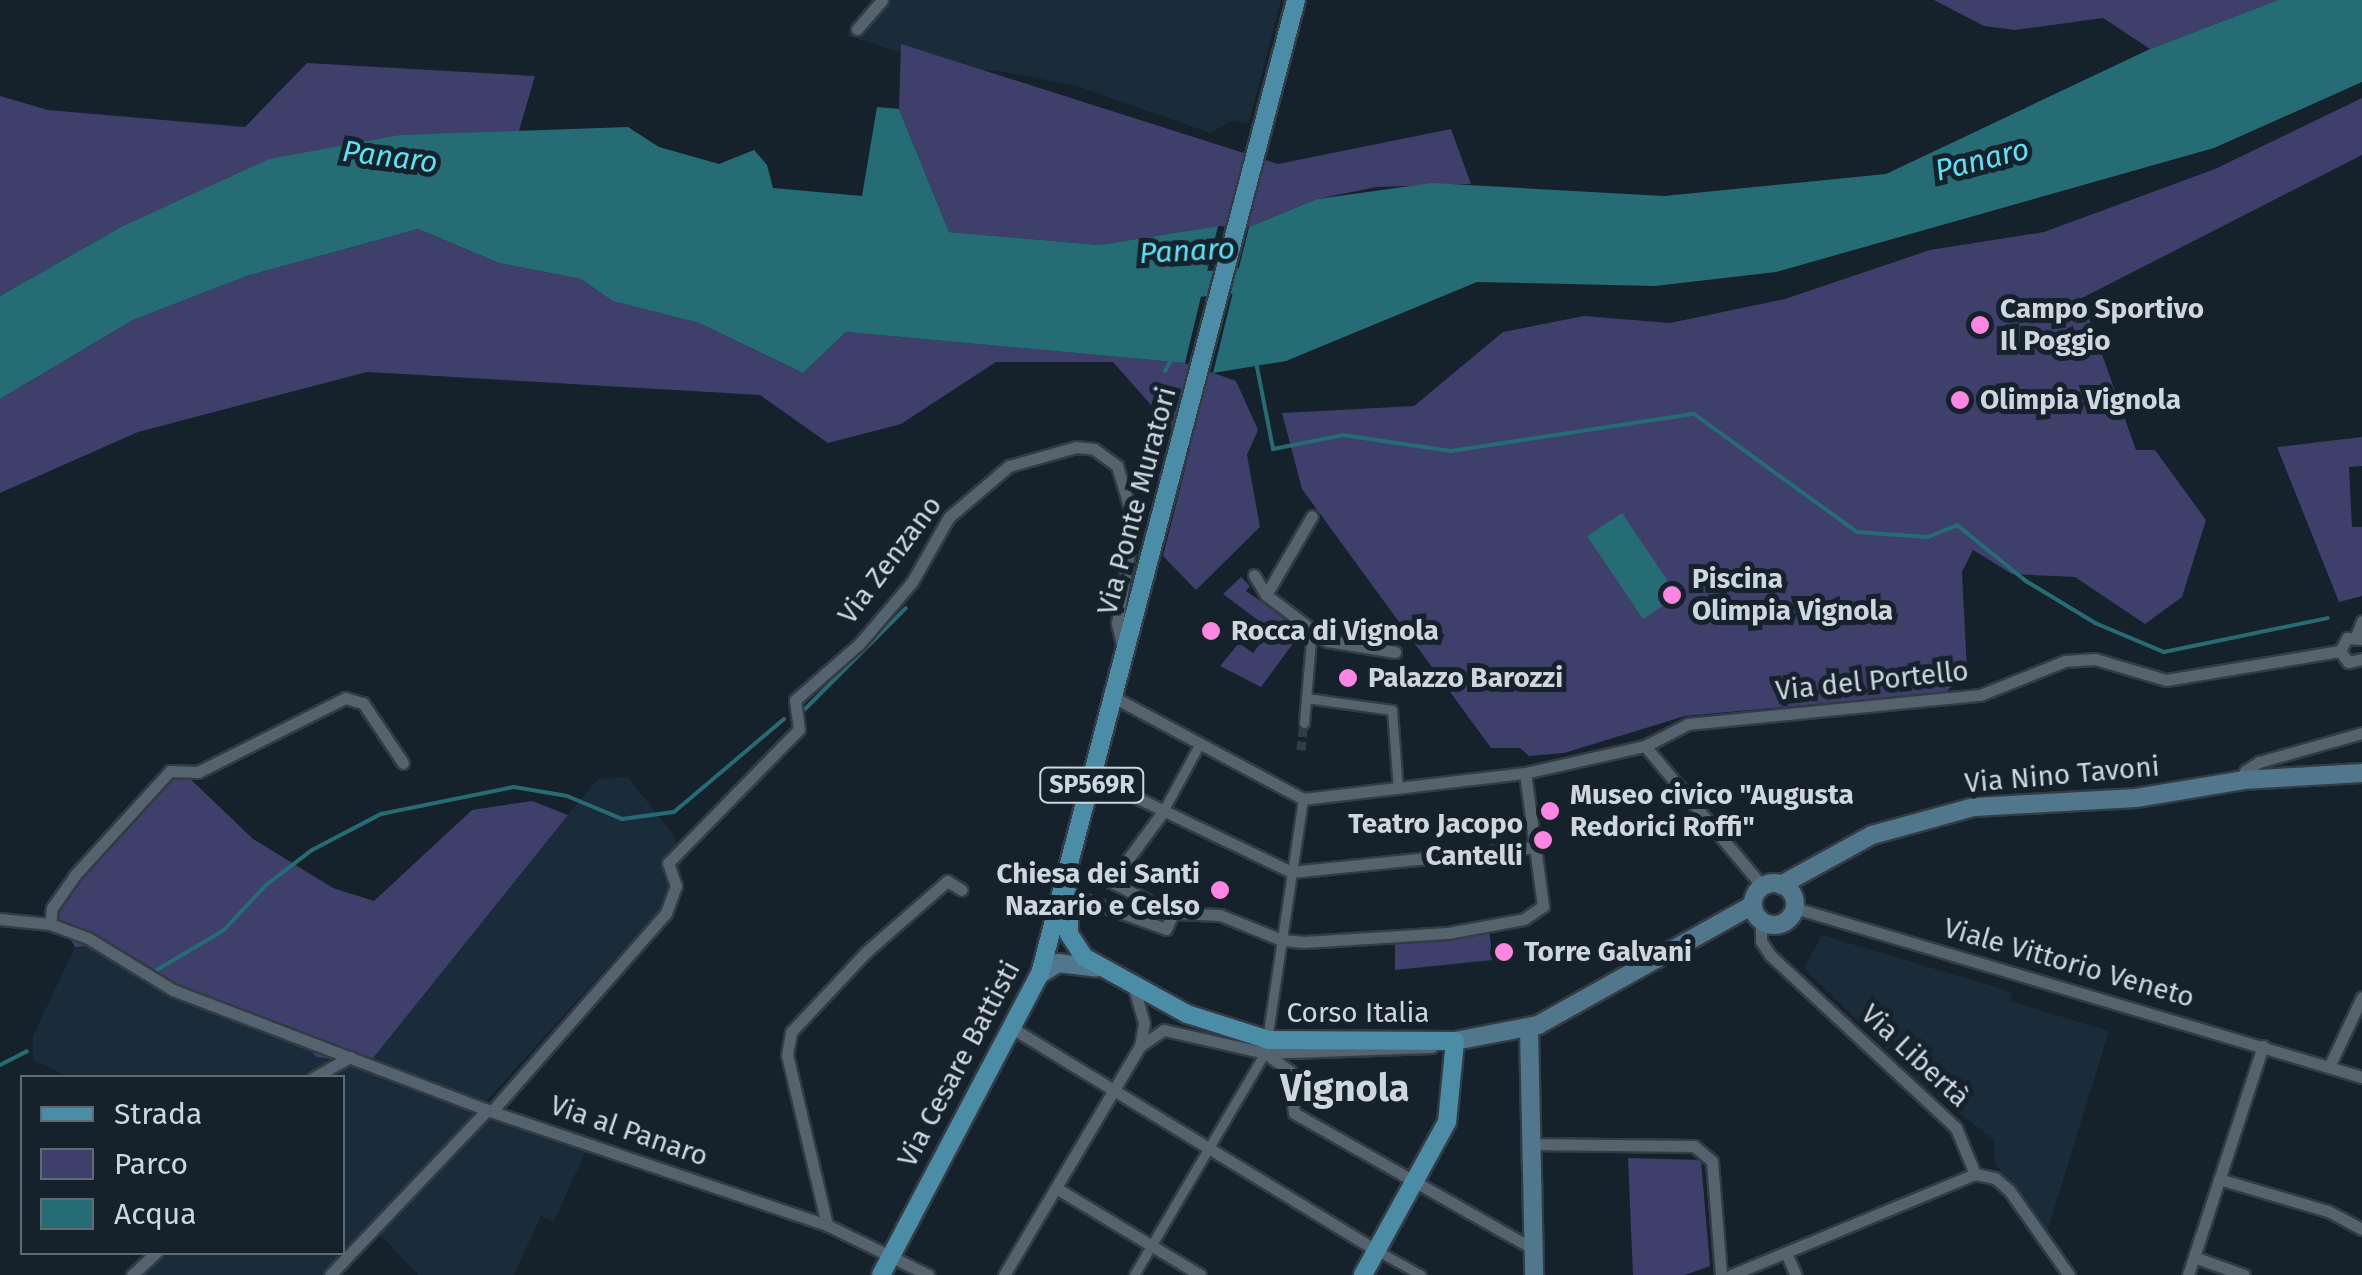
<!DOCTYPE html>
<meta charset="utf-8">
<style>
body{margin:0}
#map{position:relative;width:2362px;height:1275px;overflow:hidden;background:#15212b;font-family:"Fira Sans",sans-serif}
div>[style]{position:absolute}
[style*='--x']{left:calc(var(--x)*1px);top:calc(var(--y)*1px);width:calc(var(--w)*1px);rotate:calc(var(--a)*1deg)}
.built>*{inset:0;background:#1a2b39}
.green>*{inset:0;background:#3e3f6b}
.water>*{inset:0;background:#256c75}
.stream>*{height:4px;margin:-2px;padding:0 2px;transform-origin:2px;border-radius:2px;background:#256c75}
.river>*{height:25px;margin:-12.5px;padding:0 12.5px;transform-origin:12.5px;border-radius:12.5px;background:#256c75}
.pedestrian-tunnel>*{height:9px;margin-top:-4.5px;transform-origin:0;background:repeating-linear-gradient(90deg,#313c46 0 9px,transparent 0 13.5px)}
.roads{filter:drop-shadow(2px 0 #333b44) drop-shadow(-2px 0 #333b44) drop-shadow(0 2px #333b44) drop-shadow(0 -2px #333b44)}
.pedestrian>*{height:9px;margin:-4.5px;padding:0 4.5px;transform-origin:4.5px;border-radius:4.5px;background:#55636f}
.minor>*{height:11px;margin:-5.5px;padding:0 5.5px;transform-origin:5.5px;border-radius:5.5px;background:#55636f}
.secondary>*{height:18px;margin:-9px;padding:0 9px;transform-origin:9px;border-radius:9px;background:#50778b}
.secondary>.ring{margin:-9px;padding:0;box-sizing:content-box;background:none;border:18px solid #50778b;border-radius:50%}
.primary>*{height:18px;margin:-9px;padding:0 9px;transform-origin:9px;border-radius:9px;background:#4b8ca6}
.dots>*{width:28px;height:28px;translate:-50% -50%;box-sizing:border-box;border:5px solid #15212b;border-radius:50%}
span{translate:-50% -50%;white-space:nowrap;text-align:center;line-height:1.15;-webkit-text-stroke:10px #15212b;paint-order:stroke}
.shield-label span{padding:2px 8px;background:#15212b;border:2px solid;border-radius:8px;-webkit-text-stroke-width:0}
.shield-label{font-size:25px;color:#cfd7de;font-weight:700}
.poi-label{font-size:28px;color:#cfd7de;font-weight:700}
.left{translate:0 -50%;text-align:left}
.right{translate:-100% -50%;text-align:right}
.street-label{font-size:28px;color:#cfd7de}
.water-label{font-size:30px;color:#5ce2f4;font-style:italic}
.district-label{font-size:38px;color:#cfd7de;font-weight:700}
.legend{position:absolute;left:20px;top:1075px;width:325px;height:180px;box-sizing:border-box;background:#15212b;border:2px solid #5f6a73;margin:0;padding:12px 18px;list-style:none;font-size:30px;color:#cfd7de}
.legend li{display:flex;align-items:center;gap:20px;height:50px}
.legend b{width:50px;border:2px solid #5f6a73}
</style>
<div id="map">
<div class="built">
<i style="clip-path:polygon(879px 0,1281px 0,1249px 123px,1231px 121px,1210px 133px,1077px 86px,994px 70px,954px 70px,846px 35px)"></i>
<i style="clip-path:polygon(628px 777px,672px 833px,681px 852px,680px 887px,479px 1109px,590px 1141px,554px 1222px,541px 1216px,514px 1275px,418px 1275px,372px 1226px,325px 1275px,134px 1275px,159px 1253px,342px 1252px,342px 1078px,69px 1077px,33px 1060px,33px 1036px,75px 947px,107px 944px,199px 999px,528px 862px,598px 779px)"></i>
<i style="clip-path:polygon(1822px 935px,2012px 992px,2010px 1001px,2109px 1031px,2047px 1232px,1995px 1163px,1994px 1140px,1925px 1087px,1804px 968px)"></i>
</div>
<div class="green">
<i style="clip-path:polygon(1934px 0,2278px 0,2150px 49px,2103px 18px,2015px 30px,1984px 26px)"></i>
<i style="clip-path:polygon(901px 44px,1278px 164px,1451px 129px,1471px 184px,1377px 187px,1317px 199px,1249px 227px,1218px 226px,1099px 245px,949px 232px,899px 109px)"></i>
<i style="clip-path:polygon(307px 63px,535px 76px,518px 134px,400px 135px,119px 228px,0 296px,0 96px,48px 110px,245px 127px)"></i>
<i style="clip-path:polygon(2362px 98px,2362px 155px,2082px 298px,2136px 450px,2155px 450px,2206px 520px,2182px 597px,2145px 624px,2075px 577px,2012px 574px,1973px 550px,1962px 572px,1967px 671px,1946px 692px,1685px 716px,1564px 753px,1529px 756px,1520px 748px,1491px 748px,1302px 489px,1282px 413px,1414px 406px,1503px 332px,1584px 316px,1670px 323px,1785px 299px,1930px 250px,2044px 232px,2215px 169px)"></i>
<i style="clip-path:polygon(418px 229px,499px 263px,581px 279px,614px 301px,699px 323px,803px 373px,846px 332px,1185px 363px,1236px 381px,1258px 430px,1247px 455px,1260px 527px,1196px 590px,1163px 556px,1190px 449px,1113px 362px,996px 362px,901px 424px,828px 443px,760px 395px,367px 372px,138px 432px,0 493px,0 399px,133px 320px,247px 276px)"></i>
<i style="clip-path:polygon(2362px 437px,2362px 466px,2349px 467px,2352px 527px,2362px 527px,2362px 596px,2339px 602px,2277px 447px)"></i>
<i style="clip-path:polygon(1241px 577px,1250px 586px,1246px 591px,1303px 630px,1261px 687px,1220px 666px,1239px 643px,1253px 653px,1271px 630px,1223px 594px)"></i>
<i style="clip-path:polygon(181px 770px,253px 839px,333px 888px,374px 901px,472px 810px,532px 801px,568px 815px,369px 1063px,316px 1057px,304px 1041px,199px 999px,107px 944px,75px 947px,57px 918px,98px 840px)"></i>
<i style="clip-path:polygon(1489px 930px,1493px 960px,1395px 970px,1395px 942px)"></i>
<i style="clip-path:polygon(1628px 1158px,1701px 1160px,1710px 1266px,1685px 1275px,1633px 1275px)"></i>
</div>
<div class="water">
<i style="clip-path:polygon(2278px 0,2362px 0,2362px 82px,2214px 148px,1776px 272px,1655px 286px,1477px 282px,1286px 361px,1213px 373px,1249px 227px,1317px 199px,1432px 183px,1664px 196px,1886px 174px,2150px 49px)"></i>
<i style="clip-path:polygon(877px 107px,899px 109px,949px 232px,1099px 245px,1218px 226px,1185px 363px,846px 332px,803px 373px,699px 323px,613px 301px,581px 279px,499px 263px,418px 229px,247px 276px,133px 320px,0 399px,0 296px,119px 228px,269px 159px,400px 135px,628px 127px,659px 147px,719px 164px,754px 150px,767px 165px,773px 188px,862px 196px)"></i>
<i style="clip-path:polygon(1622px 513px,1678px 596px,1643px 619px,1587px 536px)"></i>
</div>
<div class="stream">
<i style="--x:1256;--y:362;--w:89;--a:78.9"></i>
<i style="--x:1273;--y:449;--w:71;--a:-11.3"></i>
<i style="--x:1343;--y:435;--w:109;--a:8.4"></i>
<i style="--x:1451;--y:451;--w:246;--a:-8.7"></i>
<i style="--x:1694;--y:414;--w:201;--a:35.9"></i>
<i style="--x:1857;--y:532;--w:71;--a:4"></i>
<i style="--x:1928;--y:537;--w:31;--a:-22"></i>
<i style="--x:1957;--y:525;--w:89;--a:39.1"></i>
<i style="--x:2026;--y:581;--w:81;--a:31.3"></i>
<i style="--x:2095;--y:623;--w:75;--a:22.8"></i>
<i style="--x:2164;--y:652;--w:167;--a:-11.7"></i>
<i style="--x:1165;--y:371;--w:13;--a:-61"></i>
<i style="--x:804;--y:710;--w:144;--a:-45"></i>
<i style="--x:155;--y:971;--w:80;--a:-30.7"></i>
<i style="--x:224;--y:930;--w:62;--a:-47"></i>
<i style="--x:266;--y:885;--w:58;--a:-37.3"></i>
<i style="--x:312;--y:850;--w:78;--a:-27.6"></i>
<i style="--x:381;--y:814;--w:136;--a:-11.5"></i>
<i style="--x:514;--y:787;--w:54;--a:9.6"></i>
<i style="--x:567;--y:796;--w:60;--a:22.7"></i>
<i style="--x:622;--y:819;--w:52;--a:-7.7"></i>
<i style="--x:674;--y:812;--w:144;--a:-40.2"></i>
<i style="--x:0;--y:1065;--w:30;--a:-27"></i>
</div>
<div class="river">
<i style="--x:1172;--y:286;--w:95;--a:-4.8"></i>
</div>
<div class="pedestrian-tunnel">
<i style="--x:1301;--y:750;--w:27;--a:-84"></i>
</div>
<div class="roads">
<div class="pedestrian">
<i style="--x:1306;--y:698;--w:87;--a:7.9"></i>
<i style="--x:1392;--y:710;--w:79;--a:85.7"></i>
<i style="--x:1304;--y:723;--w:96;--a:-85.2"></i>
<i style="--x:1162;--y:813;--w:75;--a:-61.4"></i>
<i style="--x:1378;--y:1251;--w:49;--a:29.2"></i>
<i style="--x:1134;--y:1275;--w:258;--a:-59.5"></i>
<i style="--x:1265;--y:1053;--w:257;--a:-81.5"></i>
</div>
<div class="minor">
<i style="--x:857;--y:29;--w:38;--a:-49"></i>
<i style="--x:1254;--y:575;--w:23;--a:59"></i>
<i style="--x:1266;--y:595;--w:76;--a:37"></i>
<i style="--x:1327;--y:641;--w:69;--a:9.2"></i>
<i style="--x:1266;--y:595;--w:91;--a:-59.8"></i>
<i style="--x:2356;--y:636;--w:16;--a:-68"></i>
<i style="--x:2362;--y:639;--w:15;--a:-176"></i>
<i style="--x:2347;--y:638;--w:15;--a:118"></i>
<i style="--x:2340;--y:651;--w:14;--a:54"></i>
<i style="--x:2348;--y:662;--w:14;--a:-12"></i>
<i style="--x:1115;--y:698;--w:213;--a:28.2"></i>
<i style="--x:1303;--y:799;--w:224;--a:-6.7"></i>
<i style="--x:1525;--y:773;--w:123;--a:-12.7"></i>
<i style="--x:1645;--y:746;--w:48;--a:-27.1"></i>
<i style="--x:1688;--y:724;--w:293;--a:-5.7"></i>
<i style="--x:1980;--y:695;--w:92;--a:-21.8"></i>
<i style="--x:2065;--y:661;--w:30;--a:-4"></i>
<i style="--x:2095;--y:659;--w:74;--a:16.5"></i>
<i style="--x:2166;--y:680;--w:176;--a:-9.5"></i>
<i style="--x:1645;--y:746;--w:184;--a:50.1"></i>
<i style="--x:1094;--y:777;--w:219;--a:25.7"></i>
<i style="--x:1291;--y:872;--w:246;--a:-5.8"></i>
<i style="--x:2243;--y:780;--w:9;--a:-77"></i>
<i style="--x:2245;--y:771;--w:17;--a:-33"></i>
<i style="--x:2259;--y:762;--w:107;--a:-15.7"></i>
<i style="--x:1069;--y:894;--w:103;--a:19.8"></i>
<i style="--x:1166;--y:929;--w:17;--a:-66"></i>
<i style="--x:1173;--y:913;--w:69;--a:-153.4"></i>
<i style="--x:1111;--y:882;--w:86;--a:-53.5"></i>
<i style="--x:1795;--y:908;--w:592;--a:16.6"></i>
<i style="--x:1173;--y:913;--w:47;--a:2.4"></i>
<i style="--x:1220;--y:915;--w:67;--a:22"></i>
<i style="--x:1282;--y:940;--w:22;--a:5"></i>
<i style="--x:1304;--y:942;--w:144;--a:-3.6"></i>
<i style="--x:1448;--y:933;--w:77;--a:-10.4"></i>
<i style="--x:1524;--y:919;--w:23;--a:-34"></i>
<i style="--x:1543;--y:906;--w:134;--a:-97.7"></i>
<i style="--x:0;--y:919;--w:50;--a:5.7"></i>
<i style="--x:50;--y:924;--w:40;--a:20.2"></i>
<i style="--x:88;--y:938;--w:100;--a:31.5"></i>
<i style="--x:173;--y:990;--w:336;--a:20.9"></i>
<i style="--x:487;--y:1110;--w:359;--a:18.7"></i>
<i style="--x:827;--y:1225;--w:113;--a:26.3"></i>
<i style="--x:1761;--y:920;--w:21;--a:90"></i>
<i style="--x:1761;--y:941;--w:17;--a:57"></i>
<i style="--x:1770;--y:955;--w:254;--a:42.9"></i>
<i style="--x:1956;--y:1128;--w:50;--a:67.6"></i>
<i style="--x:50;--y:924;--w:16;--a:-83"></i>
<i style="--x:52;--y:908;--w:39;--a:-55"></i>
<i style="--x:74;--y:876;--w:142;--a:-47.6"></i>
<i style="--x:170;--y:771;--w:28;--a:2"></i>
<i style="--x:198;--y:772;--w:165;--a:-26.7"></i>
<i style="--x:345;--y:698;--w:19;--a:16"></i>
<i style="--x:363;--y:703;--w:72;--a:56.3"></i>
<i style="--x:1012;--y:1028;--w:429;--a:31.4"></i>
<i style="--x:1140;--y:1046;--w:29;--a:-34"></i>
<i style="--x:1164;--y:1030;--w:104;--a:12.8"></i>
<i style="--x:1265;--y:1053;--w:167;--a:-2.1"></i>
<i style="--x:1265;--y:1053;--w:31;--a:36"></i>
<i style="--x:1290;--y:1071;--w:42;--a:84.6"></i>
<i style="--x:1294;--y:1113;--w:275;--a:29.6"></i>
<i style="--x:2329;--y:1067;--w:77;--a:-64.8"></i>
<i style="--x:313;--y:1078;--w:43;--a:-29.6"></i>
<i style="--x:493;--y:1110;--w:262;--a:-48.7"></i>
<i style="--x:666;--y:913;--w:29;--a:-70"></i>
<i style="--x:676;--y:886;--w:24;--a:-109"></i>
<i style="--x:668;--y:863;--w:187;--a:-45.6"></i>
<i style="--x:799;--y:729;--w:29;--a:-98"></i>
<i style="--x:795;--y:700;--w:86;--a:-41.2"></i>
<i style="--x:860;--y:643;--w:80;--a:-49.6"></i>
<i style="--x:912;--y:582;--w:75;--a:-60.4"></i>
<i style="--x:949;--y:517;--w:79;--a:-40.4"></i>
<i style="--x:1009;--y:466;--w:70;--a:-15.8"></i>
<i style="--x:1076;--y:447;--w:18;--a:6"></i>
<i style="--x:1094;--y:449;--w:29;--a:36"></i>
<i style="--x:1117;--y:466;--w:59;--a:73.1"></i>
<i style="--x:1134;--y:522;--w:102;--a:99.6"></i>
<i style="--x:1117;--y:623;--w:26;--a:77"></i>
<i style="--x:1529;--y:1144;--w:165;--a:0.7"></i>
<i style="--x:1694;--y:1146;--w:23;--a:40"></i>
<i style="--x:1712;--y:1161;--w:114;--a:85.5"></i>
<i style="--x:2219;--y:1179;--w:114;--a:16.4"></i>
<i style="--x:2328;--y:1211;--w:38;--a:28"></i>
<i style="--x:1056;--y:1188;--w:168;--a:31.1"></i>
<i style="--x:827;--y:1225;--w:175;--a:-103.2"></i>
<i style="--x:787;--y:1055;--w:23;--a:-80"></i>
<i style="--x:791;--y:1032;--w:110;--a:-46.8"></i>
<i style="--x:866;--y:952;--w:108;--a:-41.2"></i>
<i style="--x:947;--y:881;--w:17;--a:31"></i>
<i style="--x:1786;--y:1253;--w:24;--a:66"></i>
<i style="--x:2194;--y:1257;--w:53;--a:19.8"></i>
<i style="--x:132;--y:1275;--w:34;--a:-43"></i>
<i style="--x:330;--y:1275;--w:228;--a:-46.4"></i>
<i style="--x:1004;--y:1275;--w:266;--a:-59.3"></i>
<i style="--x:1140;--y:1046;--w:23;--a:-80"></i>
<i style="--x:1144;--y:1023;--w:35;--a:-106"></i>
<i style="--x:1731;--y:1275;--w:264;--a:-22.5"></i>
<i style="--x:1975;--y:1174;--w:20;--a:11"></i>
<i style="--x:1995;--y:1178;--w:18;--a:41"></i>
<i style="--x:2009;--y:1190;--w:104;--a:54.8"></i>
<i style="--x:2188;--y:1275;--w:241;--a:-71.9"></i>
</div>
<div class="secondary">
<i class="ring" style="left:1753px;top:883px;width:24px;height:24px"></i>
<i style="--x:1781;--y:885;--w:104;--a:-28.8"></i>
<i style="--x:1872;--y:835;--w:106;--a:-15.4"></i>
<i style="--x:1974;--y:807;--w:162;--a:-3.2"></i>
<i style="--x:2136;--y:798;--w:109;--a:-9.5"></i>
<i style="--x:2243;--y:780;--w:119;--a:-3.4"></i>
<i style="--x:1040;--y:974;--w:21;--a:-31"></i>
<i style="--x:1058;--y:963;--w:38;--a:7"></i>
<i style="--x:1529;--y:1029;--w:246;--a:88.8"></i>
<i style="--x:1455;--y:1041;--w:85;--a:-10.9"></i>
<i style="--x:1538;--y:1025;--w:246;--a:-29.2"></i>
</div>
<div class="primary">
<i style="--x:1069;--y:895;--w:39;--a:90"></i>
<i style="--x:1069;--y:934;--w:27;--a:57"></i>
<i style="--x:1084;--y:957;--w:118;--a:29"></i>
<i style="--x:1187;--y:1014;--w:86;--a:17.6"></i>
<i style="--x:1269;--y:1040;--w:186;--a:0.3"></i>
<i style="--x:1455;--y:1041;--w:81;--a:95.6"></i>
<i style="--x:1447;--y:1122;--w:175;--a:118.8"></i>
<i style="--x:881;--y:1275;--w:340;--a:-62.2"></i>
<i style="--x:1040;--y:974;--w:1007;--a:-75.27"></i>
</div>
</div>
<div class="dots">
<i style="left:1980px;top:325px;background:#fd86e2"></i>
<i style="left:1960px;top:400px;background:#fd86e2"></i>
<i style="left:1672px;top:595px;background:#fd86e2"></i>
<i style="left:1211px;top:631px;background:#fd86e2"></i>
<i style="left:1348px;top:678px;background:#fd86e2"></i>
<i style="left:1550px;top:811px;background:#fd86e2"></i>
<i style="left:1543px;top:840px;background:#fd86e2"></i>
<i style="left:1220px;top:890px;background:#fd86e2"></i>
<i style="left:1504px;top:952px;background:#fd86e2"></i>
</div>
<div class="shield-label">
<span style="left:1092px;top:785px">SP569R</span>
</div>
<div class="poi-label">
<span class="left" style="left:2000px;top:325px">Campo Sportivo<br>Il Poggio</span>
<span class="left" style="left:1980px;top:400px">Olimpia Vignola</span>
<span class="left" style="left:1692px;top:595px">Piscina<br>Olimpia Vignola</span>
<span class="left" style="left:1231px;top:631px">Rocca di Vignola</span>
<span class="left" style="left:1368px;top:678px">Palazzo Barozzi</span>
<span class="left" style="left:1570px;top:811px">Museo civico "Augusta<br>Redorici Roffi"</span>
<span class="right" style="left:1523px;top:840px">Teatro Jacopo<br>Cantelli</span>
<span class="right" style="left:1200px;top:890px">Chiesa dei Santi<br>Nazario e Celso</span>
<span class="left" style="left:1524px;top:952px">Torre Galvani</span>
</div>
<div class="street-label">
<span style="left:1137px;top:501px;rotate:-75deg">Via Ponte Muratori</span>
<span style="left:890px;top:560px;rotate:-53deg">Via Zenzano</span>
<span style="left:1872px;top:681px;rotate:-6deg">Via del Portello</span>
<span style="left:2062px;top:775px;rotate:-5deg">Via Nino Tavoni</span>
<span style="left:2069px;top:963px;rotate:16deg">Viale Vittorio Veneto</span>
<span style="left:1358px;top:1013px">Corso Italia</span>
<span style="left:1915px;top:1056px;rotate:43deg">Via Libertà</span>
<span style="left:959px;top:1064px;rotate:-62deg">Via Cesare Battisti</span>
<span style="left:629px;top:1131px;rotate:19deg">Via al Panaro</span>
</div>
<div class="water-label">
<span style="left:390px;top:157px;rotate:7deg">Panaro</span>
<span style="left:1982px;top:160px;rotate:-14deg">Panaro</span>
<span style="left:1187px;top:251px;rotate:-3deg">Panaro</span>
</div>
<div class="district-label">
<span style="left:1345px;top:1089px">Vignola</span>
</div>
<ul class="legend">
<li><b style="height:12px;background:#4b8ca6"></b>Strada</li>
<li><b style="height:28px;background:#3e3f6b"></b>Parco</li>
<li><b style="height:28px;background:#256c75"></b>Acqua</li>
</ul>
</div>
